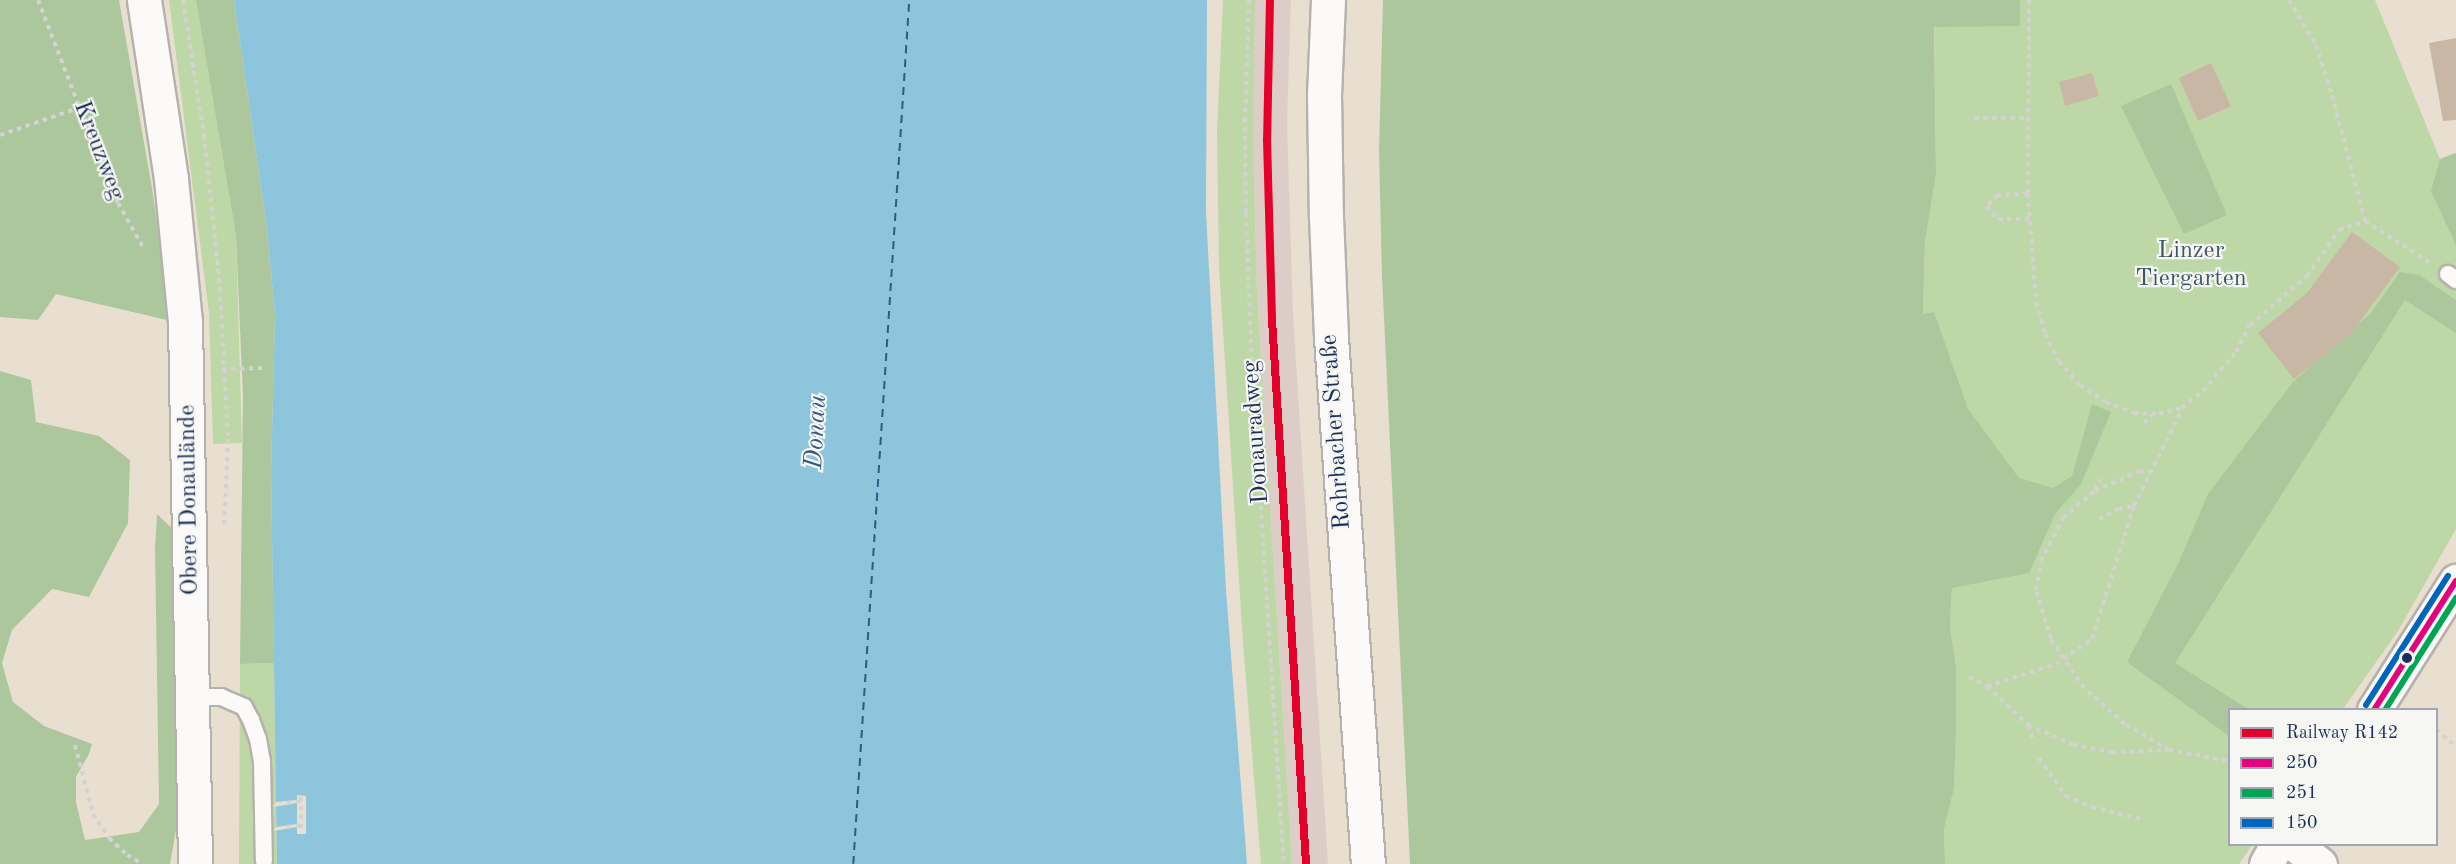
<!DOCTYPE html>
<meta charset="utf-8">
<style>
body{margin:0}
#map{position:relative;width:2456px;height:864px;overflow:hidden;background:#e9dfd1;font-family:"Old Standard TT",serif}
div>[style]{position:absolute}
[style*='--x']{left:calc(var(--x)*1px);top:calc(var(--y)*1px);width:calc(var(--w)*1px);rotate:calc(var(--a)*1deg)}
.industrial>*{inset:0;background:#dccdc6}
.green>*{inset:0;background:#bed7a6}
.forest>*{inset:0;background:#acc79c}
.water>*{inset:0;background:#8dc6dc}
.pier>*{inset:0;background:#e9dfd1}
.ferry>*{height:1.5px;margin-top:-0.75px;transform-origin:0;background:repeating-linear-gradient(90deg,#315985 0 8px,transparent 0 14px)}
.building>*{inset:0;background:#c9b7a6}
.path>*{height:4px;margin-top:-2px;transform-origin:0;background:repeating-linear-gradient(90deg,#d4d2d2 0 4.5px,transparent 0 9px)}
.roads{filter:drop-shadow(2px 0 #b5b1ac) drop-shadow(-2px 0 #b5b1ac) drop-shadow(0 2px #b5b1ac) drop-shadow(0 -2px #b5b1ac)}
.service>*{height:16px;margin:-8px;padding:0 8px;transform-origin:8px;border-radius:8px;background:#fcfaf8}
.minor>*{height:33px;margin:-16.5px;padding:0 16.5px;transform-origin:16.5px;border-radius:16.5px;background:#fcfaf8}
.secondary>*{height:33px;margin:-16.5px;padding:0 16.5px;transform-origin:16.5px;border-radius:16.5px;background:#fcfaf8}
.primary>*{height:33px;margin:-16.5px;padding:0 16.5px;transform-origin:16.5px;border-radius:16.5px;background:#fcfaf8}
.bus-1>*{height:6px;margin:-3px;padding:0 3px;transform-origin:3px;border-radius:3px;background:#e5007d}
.bus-2>*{height:6px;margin:-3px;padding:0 3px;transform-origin:3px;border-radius:3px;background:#00a651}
.bus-3>*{height:6px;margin:-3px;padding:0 3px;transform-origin:3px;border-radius:3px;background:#0065bd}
.rail-1>*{height:8px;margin:-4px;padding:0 4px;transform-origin:4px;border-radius:4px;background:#e4002b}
.dots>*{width:16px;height:16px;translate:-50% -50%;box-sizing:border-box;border:3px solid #f6f6f2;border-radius:50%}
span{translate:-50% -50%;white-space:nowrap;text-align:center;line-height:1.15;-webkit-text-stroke:4.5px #f6f6f2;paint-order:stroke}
.street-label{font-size:24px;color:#1b2f5e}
.park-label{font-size:24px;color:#3b5867}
.water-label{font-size:26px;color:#315985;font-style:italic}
.legend{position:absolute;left:2228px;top:708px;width:210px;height:138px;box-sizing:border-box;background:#f6f6f2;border:2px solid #9ea6b7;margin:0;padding:8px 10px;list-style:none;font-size:18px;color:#1b2f5e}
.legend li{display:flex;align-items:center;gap:12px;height:30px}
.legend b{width:30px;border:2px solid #9ea6b7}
</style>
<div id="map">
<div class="industrial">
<i style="clip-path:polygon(1255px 0,1291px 0,1287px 123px,1293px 315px,1328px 864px,1292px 864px,1257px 294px,1253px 139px)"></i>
</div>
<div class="green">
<i style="clip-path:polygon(169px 0,196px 0,236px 236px,242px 443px,213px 444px,209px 313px)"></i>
<i style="clip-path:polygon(1223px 0,1255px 0,1253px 139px,1257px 294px,1292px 864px,1261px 864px,1243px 643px,1219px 268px,1217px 132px)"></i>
<i style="clip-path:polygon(1934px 0,2375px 0,2440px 159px,2456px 153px,2456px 529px,2398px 631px,2343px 709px,2230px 710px,2230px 844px,2252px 845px,2239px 864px,1945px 864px,1944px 829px,1954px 789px,1956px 667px,1950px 626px,1952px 588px,1923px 315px,1925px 242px,1936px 174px)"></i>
<i style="clip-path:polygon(274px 663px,277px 864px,239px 864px,240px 664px)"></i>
</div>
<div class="forest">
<i style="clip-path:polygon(0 0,119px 0,152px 188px,171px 321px,56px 294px,38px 320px,0 317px)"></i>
<i style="clip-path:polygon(196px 0,234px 0,267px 229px,275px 315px,271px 472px,274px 663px,240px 664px,243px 397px,236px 236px)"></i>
<i style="clip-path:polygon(1383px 0,2020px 0,2020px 26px,1934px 27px,1936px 174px,1925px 242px,1923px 314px,1934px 312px,1968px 409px,2019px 478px,2053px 488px,2072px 476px,2092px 404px,2111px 412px,2081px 484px,2055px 514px,2029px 573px,1952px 588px,1950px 626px,1956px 667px,1956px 727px,1954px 789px,1944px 829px,1945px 864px,1410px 864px,1382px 276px,1379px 151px)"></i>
<i style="clip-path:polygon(2171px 84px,2227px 215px,2184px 234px,2121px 106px)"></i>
<i style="clip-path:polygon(2456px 153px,2456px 245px,2431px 191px,2440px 159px)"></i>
<i style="clip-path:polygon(2400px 272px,2419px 275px,2456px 300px,2456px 333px,2405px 300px,2175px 663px,2248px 709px,2230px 710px,2229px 736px,2127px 662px,2179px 562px,2208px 494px,2293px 382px,2371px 313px)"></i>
<i style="clip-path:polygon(0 371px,31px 380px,36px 422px,99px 436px,130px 460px,128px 523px,89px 597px,52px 589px,12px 630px,2px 663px,13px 702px,44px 726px,92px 744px,89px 754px,76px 777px,76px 802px,85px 840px,139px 832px,159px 804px,155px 548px,157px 514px,177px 533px,183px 791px,170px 864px,0 864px)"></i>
</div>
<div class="water">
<i style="clip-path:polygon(234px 0,1207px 0,1206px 212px,1226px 590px,1247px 864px,277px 864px,271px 472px,275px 315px,267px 229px)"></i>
</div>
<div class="pier">
<i style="clip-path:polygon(297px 795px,306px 796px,306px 834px,297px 834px,297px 827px,273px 831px,276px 827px,297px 824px,297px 803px,273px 807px,276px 802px,297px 800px)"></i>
</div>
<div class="ferry">
<i style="--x:853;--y:864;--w:866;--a:-86.29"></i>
</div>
<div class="building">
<i style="clip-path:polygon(2456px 38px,2456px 120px,2443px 121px,2429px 43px)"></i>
<i style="clip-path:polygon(2211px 63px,2231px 106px,2198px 121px,2179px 78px)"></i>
<i style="clip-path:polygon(2092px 73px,2099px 96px,2065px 106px,2059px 82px)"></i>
<i style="clip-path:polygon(2352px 232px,2400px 267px,2350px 335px,2294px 379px,2258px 333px,2307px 293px)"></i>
</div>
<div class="path">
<i style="--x:38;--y:0;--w:186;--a:68.9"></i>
<i style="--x:105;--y:174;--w:32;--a:66"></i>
<i style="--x:118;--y:203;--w:53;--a:60.5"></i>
<i style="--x:183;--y:0;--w:137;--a:81.2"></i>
<i style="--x:204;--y:135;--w:154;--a:84"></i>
<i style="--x:220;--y:288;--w:151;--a:87"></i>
<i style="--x:228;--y:439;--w:88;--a:92.6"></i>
<i style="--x:1249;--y:0;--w:118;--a:91.9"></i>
<i style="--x:1245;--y:118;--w:95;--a:89.4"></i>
<i style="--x:1246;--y:213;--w:158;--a:87.8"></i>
<i style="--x:1252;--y:371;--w:494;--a:86.3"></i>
<i style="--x:2029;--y:0;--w:194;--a:90.3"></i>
<i style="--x:2028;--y:194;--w:108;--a:85.8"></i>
<i style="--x:2036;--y:302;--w:33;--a:74"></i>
<i style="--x:2045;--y:334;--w:30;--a:63"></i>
<i style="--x:2059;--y:361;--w:32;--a:49"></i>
<i style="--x:2080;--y:385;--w:31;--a:33"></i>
<i style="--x:2106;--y:402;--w:30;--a:21"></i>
<i style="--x:2134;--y:413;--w:25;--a:2"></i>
<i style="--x:2159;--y:414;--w:24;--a:-15"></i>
<i style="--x:2182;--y:408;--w:27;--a:-39"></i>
<i style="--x:2203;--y:391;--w:51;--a:-49.8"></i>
<i style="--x:2236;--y:352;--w:30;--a:-63"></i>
<i style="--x:2250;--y:325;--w:75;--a:-40.7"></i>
<i style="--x:2307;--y:276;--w:56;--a:-55.2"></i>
<i style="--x:2339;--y:230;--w:28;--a:-19"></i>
<i style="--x:2365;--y:221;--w:76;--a:32.6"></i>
<i style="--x:2289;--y:0;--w:52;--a:59"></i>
<i style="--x:2316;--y:45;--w:52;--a:72.3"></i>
<i style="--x:2332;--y:95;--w:130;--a:75.3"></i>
<i style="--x:1974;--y:118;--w:55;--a:0"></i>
<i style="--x:0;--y:135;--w:86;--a:-19.1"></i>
<i style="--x:2028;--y:194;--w:30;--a:178"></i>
<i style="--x:1998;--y:195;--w:16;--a:135"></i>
<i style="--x:1987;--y:206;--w:17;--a:50"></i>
<i style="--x:1998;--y:219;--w:33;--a:0"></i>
<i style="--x:222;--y:369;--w:42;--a:-1.4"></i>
<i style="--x:2144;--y:423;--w:12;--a:-48"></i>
<i style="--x:2095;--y:490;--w:12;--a:-66"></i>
<i style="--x:2099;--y:519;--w:21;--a:-28"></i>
<i style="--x:2118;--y:509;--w:16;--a:-11"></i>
<i style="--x:1969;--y:677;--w:20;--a:27"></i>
<i style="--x:1987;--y:686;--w:72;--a:-17.7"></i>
<i style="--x:2056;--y:664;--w:44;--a:-34.8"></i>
<i style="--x:2092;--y:639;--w:139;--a:-72.5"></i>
<i style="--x:2134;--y:506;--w:108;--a:-63.7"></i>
<i style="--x:1987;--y:686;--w:57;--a:43.6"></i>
<i style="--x:2028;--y:725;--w:18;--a:71"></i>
<i style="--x:2028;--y:725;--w:49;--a:24"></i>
<i style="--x:2073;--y:745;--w:40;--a:10"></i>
<i style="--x:2112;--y:752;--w:57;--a:-2"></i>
<i style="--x:2169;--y:750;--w:51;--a:-149.4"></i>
<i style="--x:2125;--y:724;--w:55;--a:-138.7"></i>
<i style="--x:2084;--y:688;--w:59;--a:-124"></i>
<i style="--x:2051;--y:639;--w:51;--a:-107"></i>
<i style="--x:2036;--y:590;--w:29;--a:-80"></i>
<i style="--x:2041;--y:561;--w:48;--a:-62.9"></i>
<i style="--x:2063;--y:518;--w:42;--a:-40.2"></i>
<i style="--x:2095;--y:491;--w:48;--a:-24.4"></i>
<i style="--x:2139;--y:471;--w:11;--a:0"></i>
<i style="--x:2436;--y:729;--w:27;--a:42"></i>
<i style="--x:75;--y:745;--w:71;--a:75.4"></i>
<i style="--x:93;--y:814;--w:29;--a:56"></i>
<i style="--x:109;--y:838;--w:25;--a:43"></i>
<i style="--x:127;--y:855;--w:18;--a:29"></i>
<i style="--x:2169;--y:750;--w:62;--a:10.2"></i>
<i style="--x:2039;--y:758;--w:47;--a:54.6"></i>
<i style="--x:2066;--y:796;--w:28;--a:23"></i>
<i style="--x:2092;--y:807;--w:54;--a:14"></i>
<i style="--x:301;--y:797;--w:33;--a:90"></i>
<i style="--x:287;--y:803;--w:14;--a:-8"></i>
<i style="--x:287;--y:827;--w:14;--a:-8"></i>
</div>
<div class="roads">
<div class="service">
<i style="--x:2448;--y:274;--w:10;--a:37"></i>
<i style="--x:194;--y:697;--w:27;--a:0"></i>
<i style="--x:221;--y:697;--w:25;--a:23"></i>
<i style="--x:244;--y:707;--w:15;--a:62"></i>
<i style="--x:251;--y:720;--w:20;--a:70"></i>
<i style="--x:258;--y:739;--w:22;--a:80"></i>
<i style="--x:262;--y:761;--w:100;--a:88.9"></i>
</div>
<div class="minor">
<i style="--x:2294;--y:844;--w:33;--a:38"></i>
</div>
<div class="secondary">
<i style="--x:2374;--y:710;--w:153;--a:-57.6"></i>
<i style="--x:2266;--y:864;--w:23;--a:-61"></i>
</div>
<div class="primary">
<i style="--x:144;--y:0;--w:181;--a:81.4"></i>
<i style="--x:171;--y:179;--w:144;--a:84.4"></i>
<i style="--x:185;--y:322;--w:542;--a:88.94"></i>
<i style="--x:1328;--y:0;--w:95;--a:92.4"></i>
<i style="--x:1324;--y:95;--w:122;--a:89.1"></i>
<i style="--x:1326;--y:217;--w:121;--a:87.6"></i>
<i style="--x:1331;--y:338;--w:527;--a:85.98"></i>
</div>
</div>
<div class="bus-1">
<i style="--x:2374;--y:710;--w:153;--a:-57.6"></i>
</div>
<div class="bus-2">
<i style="--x:2385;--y:710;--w:133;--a:-57.6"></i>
</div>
<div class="bus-3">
<i style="--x:2366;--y:705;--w:153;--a:-57.6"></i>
</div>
<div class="rail-1">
<i style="--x:1270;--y:0;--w:140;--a:91.2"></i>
<i style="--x:1267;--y:140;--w:180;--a:88.4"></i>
<i style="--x:1272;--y:320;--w:545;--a:86.42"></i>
</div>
<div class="dots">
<i style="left:2407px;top:658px;background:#1b2f5e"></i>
</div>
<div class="street-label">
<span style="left:98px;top:151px;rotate:69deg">Kreuzweg</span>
<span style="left:1257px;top:432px;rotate:-94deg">Donauradweg</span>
<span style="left:1337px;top:432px;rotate:-94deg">Rohrbacher Straße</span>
<span style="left:190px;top:500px;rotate:-91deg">Obere Donaulände</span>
</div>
<div class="park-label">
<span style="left:2191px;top:266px">Linzer<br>Tiergarten</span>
</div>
<div class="water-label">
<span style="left:817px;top:432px;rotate:-87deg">Donau</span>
</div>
<ul class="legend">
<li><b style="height:8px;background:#e4002b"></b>Railway R142</li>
<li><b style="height:8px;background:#e5007d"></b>250</li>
<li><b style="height:8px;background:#00a651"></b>251</li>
<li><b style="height:8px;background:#0065bd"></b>150</li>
</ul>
</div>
